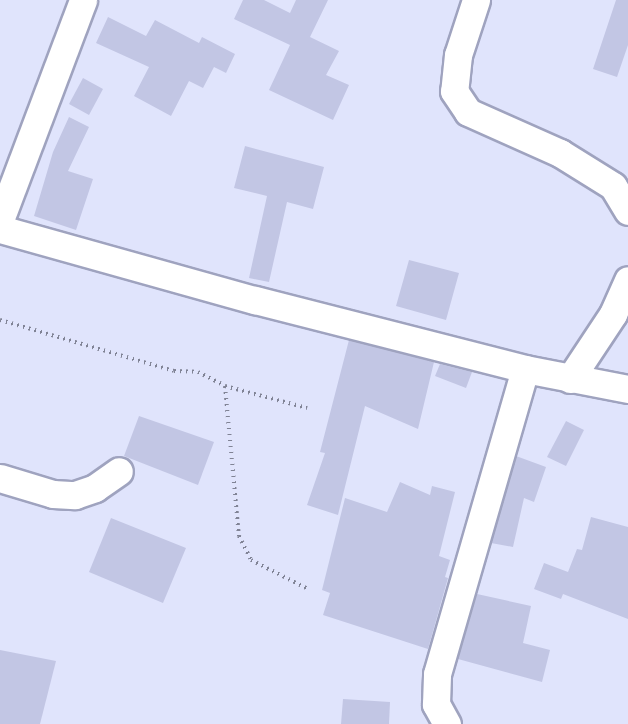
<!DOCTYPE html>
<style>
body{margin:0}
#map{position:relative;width:628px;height:724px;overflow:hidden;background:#e0e4fc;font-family:Inter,sans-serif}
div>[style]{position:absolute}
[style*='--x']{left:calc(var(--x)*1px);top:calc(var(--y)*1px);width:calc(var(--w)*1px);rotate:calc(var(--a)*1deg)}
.building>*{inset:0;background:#c2c6e4}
.path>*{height:4px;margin-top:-2px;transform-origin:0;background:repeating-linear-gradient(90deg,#808395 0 1.5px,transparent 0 6px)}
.roads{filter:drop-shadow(2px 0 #9fa3bf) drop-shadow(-2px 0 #9fa3bf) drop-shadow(0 2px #9fa3bf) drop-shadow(0 -2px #9fa3bf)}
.minor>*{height:27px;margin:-13.5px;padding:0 13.5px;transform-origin:13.5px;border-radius:13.5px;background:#fff}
span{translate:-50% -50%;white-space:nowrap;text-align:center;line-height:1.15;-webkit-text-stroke:6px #e0e4fc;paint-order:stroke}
</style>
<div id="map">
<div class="building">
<i style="clip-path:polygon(243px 0,264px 0,290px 13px,296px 0,328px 0,310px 37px,339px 51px,326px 75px,349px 85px,333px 120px,269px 90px,290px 45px,234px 19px)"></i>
<i style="clip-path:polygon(616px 0,628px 0,628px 45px,617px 77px,593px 69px)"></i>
<i style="clip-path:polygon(108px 17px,146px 36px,155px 20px,199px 43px,202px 37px,235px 54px,226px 73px,214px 67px,203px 88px,189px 81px,171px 116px,134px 96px,149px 67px,96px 43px)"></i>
<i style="clip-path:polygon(83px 78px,103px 89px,89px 115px,69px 104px)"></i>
<i style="clip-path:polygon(69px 117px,89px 127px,68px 171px,93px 179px,76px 230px,34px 216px,53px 152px)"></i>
<i style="clip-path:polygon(245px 146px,324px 167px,313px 209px,287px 202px,269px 282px,249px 278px,267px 196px,234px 188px)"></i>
<i style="clip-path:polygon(409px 260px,459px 273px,446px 320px,396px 306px)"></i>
<i style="clip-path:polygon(349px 340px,434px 362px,418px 429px,365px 406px,338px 515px,307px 505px,325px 453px,320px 452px)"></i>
<i style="clip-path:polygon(440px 364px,472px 372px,466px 388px,435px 376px)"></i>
<i style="clip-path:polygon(139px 416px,214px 442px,198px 485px,124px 456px)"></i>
<i style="clip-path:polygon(566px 421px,584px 430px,566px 466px,547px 457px)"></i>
<i style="clip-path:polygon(516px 456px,546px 467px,534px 502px,524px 498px,513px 547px,491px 543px)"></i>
<i style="clip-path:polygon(400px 482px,430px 495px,432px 486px,455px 492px,439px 556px,450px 560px,445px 577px,448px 578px,428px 649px,323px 615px,330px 593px,322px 590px,345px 498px,387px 512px)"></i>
<i style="clip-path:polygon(591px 517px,628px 527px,628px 619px,563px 594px,561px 599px,534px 589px,544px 563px,568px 572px,577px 549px,582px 550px)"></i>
<i style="clip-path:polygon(111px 518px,186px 548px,163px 603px,89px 572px)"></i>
<i style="clip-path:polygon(477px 594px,531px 606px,523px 643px,550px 650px,542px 682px,458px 659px)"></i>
<i style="clip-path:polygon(0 650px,56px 661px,40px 724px,0 724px)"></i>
<i style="clip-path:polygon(343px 699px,390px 702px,389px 724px,341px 724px)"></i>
</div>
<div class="path">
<i style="--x:0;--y:320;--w:181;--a:16.3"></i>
<i style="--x:174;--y:371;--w:24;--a:2"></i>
<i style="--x:198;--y:372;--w:30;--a:27"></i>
<i style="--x:225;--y:386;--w:85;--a:15"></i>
<i style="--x:225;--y:386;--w:151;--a:84.7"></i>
<i style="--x:239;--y:536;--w:27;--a:63"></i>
<i style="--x:251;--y:560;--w:64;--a:27"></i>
</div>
<div class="roads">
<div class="minor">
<i style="--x:476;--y:0;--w:58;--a:108.1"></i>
<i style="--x:458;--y:55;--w:36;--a:96"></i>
<i style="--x:454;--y:91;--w:25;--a:56"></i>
<i style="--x:468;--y:112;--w:101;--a:24"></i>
<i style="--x:560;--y:153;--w:62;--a:31.9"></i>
<i style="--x:613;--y:186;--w:29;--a:59"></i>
<i style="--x:0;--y:220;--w:235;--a:-69.3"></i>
<i style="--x:0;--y:229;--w:265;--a:15.6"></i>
<i style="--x:255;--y:300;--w:279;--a:14.3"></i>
<i style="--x:525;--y:369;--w:105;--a:11"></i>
<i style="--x:570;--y:379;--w:78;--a:-56.5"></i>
<i style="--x:613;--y:314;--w:37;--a:-66"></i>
<i style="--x:0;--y:478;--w:55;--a:16.8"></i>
<i style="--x:53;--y:494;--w:22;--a:3"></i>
<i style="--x:75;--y:495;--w:21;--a:-19"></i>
<i style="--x:95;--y:488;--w:29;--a:-35"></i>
<i style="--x:447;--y:724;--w:23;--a:-119"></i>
<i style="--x:436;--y:704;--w:30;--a:-88"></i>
<i style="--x:437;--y:674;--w:317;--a:-73.9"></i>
</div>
</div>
</div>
